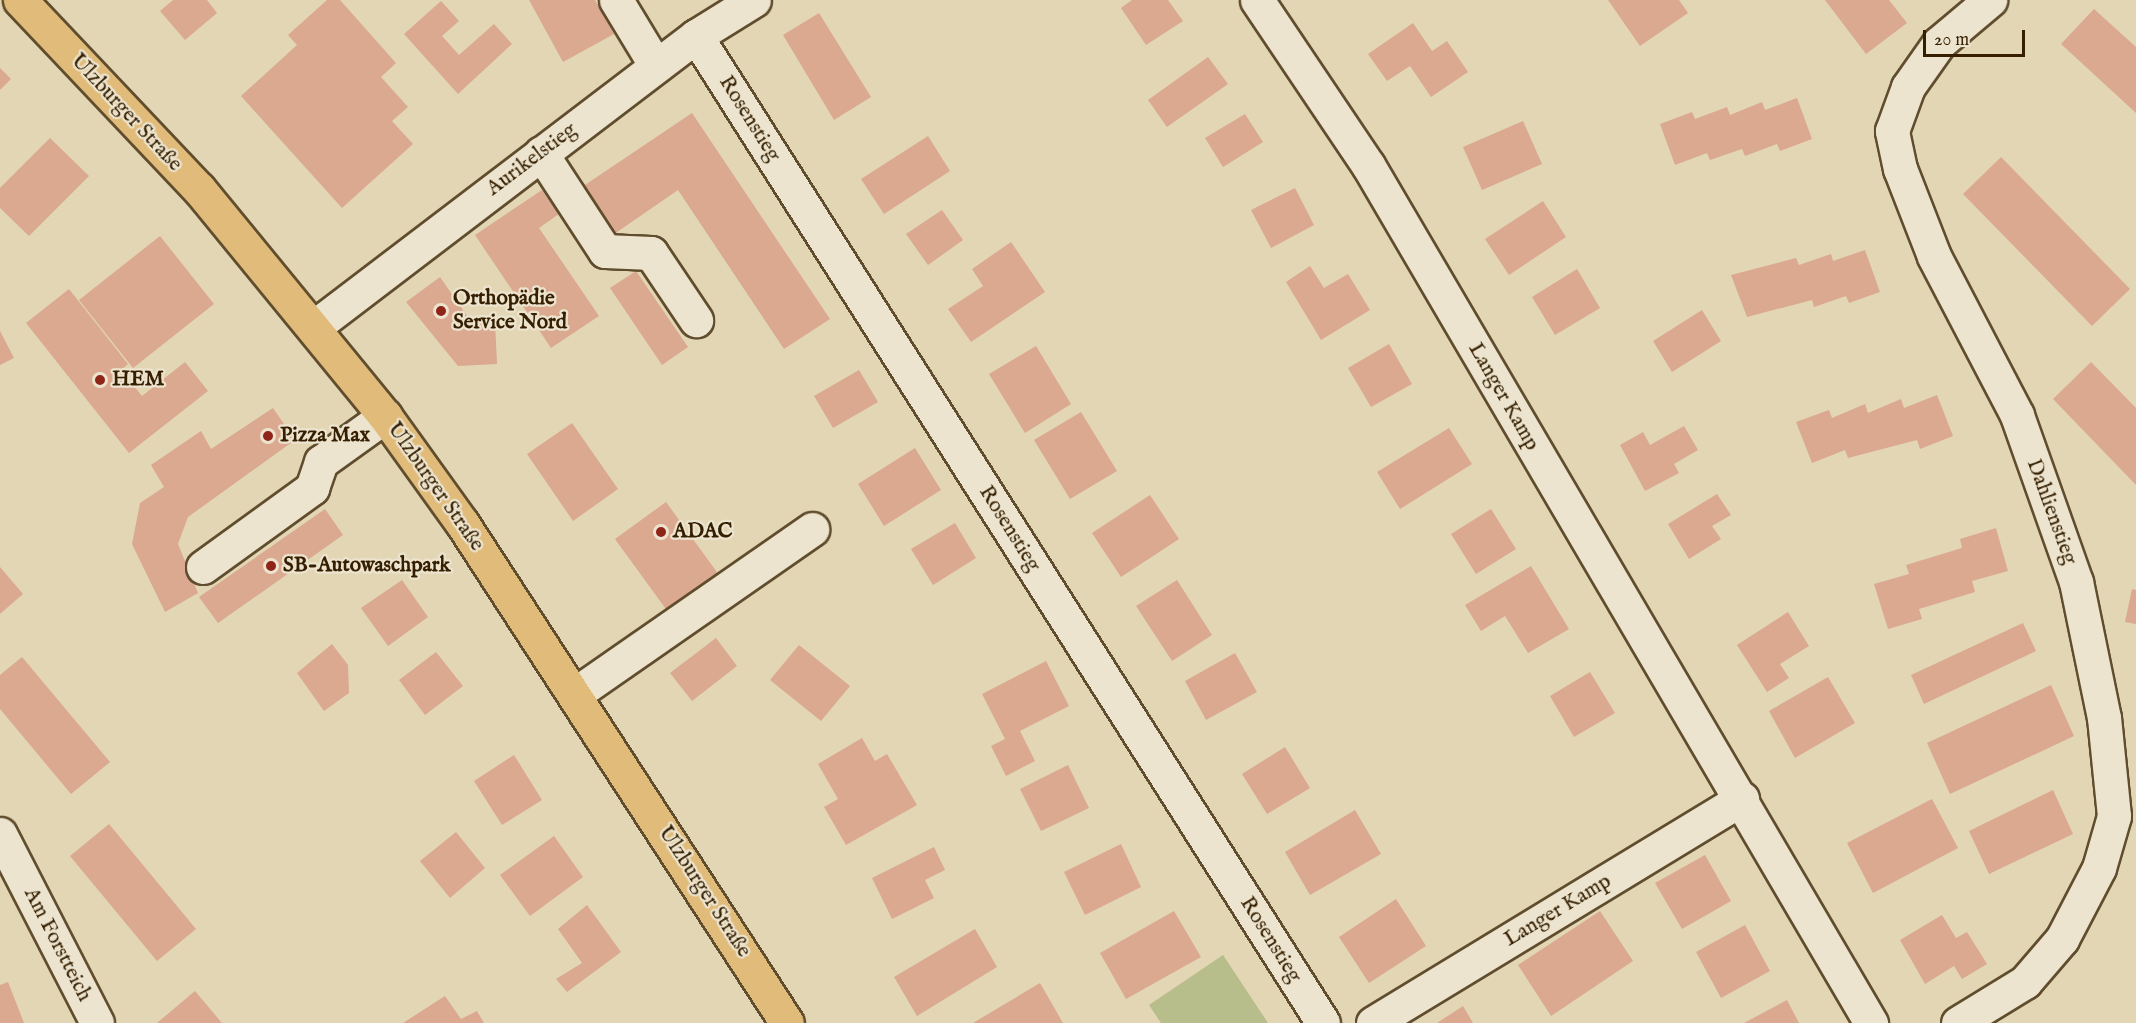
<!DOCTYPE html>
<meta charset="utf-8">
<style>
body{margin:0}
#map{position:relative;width:2136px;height:1023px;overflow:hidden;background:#e2d6b5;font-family:"IM FELL English",serif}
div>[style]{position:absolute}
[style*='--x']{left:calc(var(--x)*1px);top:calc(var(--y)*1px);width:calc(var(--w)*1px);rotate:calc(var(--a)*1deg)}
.green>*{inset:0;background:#b7bd8b}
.building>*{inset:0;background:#dba890}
.roads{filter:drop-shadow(2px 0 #604d2d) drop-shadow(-2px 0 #604d2d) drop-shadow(0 2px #604d2d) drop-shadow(0 -2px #604d2d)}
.minor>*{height:33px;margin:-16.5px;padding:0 16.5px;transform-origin:16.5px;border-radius:16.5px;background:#ece4cf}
.major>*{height:33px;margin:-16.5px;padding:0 16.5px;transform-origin:16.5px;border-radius:16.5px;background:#e1bb7a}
.dots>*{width:16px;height:16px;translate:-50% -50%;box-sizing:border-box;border:3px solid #ece4cf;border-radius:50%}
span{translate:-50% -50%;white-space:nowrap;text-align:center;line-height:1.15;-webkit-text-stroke:4.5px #ece4cf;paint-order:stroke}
.street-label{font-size:21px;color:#351f00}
.poi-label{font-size:21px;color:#351f00;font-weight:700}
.left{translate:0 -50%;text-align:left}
.scale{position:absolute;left:1923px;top:30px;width:102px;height:27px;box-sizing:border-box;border:3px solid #351f00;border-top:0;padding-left:8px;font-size:18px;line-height:21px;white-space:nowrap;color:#351f00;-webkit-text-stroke:4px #ece4cf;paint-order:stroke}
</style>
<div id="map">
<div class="green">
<i style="clip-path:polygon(1223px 955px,1268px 1023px,1161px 1023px,1149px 1005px)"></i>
</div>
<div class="building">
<i style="clip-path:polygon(173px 0,207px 0,217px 13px,185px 40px,160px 11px)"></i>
<i style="clip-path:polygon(327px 0,340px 0,396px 63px,381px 77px,408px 107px,392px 121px,413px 144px,342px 208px,241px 96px,297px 45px,288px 35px)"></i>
<i style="clip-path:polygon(529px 0,595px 0,614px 34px,563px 62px)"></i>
<i style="clip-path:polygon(1132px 0,1168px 0,1183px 21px,1146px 45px,1121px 8px)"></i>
<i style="clip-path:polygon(1608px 0,1679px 0,1688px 13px,1640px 46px)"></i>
<i style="clip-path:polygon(1825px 0,1889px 0,1907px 23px,1866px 54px)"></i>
<i style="clip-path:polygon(441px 1px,459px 21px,442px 36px,459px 55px,494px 24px,512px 44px,458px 94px,404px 34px)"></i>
<i style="clip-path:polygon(2094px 9px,2136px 47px,2136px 113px,2061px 44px)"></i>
<i style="clip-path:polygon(819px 13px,871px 97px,834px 120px,783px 35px)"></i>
<i style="clip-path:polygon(1413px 23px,1432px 51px,1447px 41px,1468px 72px,1431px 97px,1410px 66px,1387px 81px,1368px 54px)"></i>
<i style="clip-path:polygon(1208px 57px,1228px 84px,1167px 127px,1148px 100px)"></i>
<i style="clip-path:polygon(0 68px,11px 79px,0 90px)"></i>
<i style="clip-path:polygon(1797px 98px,1812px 139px,1780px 151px,1777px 144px,1745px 156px,1742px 149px,1710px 160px,1707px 153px,1675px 165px,1660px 124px,1692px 112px,1695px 119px,1727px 107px,1730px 115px,1762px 102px,1765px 110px)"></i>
<i style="clip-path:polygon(692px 113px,830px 319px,784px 349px,678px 190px,607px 239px,576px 191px)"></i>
<i style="clip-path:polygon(1245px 114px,1263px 142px,1223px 167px,1205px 138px)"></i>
<i style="clip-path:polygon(1523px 121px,1542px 164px,1482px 190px,1463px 147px)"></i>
<i style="clip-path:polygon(928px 136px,950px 171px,884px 214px,861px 179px)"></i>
<i style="clip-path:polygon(50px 138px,89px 176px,29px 236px,0 208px,0 188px)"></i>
<i style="clip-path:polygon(2001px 157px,2130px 289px,2092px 326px,1963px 194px)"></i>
<i style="clip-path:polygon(1295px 188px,1314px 225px,1271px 248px,1251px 210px)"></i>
<i style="clip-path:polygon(542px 190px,559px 214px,539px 228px,599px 316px,551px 348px,475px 235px)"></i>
<i style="clip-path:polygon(1543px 201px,1566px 237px,1509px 275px,1485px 239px)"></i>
<i style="clip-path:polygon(942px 210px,963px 240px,928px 265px,906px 234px)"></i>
<i style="clip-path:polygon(160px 236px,214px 304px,133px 368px,79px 300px)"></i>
<i style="clip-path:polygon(1011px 242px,1045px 292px,971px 342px,948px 309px,983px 286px,972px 269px)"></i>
<i style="clip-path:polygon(1865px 250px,1880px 292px,1849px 303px,1846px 296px,1814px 307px,1812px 300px,1747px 317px,1731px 275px,1796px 258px,1799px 265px,1831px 254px,1833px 261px)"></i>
<i style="clip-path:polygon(1310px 266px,1324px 288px,1348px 274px,1370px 310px,1321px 340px,1286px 282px)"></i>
<i style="clip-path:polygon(1577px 269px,1600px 308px,1555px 335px,1532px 297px)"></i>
<i style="clip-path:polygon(636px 271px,688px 347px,662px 365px,610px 288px)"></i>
<i style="clip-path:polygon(440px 277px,472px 323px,495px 322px,497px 364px,458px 366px,406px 302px)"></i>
<i style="clip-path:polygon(69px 289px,128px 364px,121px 370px,142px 396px,185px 362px,208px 391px,129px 453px,26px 323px)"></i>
<i style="clip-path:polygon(1702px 310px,1721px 341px,1672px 372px,1653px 341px)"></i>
<i style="clip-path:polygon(0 331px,14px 358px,0 365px)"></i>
<i style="clip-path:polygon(1389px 344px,1412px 384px,1371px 407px,1348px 368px)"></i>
<i style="clip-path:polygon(1036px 346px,1071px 404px,1025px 433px,989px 374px)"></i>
<i style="clip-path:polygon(2091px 362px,2136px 408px,2136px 485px,2053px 399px)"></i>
<i style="clip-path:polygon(859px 370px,878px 402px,833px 428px,814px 396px)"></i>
<i style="clip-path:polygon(1937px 395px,1953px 436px,1920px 449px,1917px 440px,1848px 458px,1845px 450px,1812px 463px,1796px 422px,1829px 410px,1832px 418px,1865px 404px,1868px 413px,1901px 399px,1904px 408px)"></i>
<i style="clip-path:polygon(273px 408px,295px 440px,188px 517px,178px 544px,198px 593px,165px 612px,132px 544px,140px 503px,164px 487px,151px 465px,201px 431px,211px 449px)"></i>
<i style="clip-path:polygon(1081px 412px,1117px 471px,1070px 499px,1034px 440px)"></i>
<i style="clip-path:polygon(572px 423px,618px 489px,573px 521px,527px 454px)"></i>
<i style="clip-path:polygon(1684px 426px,1698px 450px,1674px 464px,1679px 473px,1645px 491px,1620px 445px,1643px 432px,1650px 445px)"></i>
<i style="clip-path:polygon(1449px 428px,1472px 464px,1400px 509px,1377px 472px)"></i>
<i style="clip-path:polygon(915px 448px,941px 490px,884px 526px,858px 484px)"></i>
<i style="clip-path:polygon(1717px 494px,1731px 515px,1712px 526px,1721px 539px,1689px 559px,1668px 524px)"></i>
<i style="clip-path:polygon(1150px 495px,1179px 539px,1121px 577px,1092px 533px)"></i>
<i style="clip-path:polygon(666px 502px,719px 575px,668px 612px,615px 539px)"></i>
<i style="clip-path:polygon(325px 509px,343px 535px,218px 623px,199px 597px)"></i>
<i style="clip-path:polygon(1491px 509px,1516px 549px,1476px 574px,1451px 534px)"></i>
<i style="clip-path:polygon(955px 523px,976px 558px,933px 585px,911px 549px)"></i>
<i style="clip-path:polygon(1996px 528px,2008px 571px,1972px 581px,1975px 592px,1919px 609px,1922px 619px,1888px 629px,1874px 584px,1909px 574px,1906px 565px,1962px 548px,1960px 539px)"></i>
<i style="clip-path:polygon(1531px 566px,1569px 629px,1528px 653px,1505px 616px,1481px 631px,1465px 605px)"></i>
<i style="clip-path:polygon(0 567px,23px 594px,0 614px)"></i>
<i style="clip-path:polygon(402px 580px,428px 617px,388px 646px,361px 608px)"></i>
<i style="clip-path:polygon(1177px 580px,1212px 635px,1172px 661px,1136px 606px)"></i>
<i style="clip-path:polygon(2132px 589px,2136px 590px,2136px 624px,2125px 622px)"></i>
<i style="clip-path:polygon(1788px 612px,1809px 646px,1780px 664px,1789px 678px,1767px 692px,1737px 645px)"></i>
<i style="clip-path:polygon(2023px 623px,2036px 651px,1924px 704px,1911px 675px)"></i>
<i style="clip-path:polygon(716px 638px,737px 666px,692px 701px,670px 673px)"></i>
<i style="clip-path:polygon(332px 644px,348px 665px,349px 693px,324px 711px,297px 673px)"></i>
<i style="clip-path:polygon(799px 645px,850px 686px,821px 721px,770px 680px)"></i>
<i style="clip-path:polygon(436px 652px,463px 686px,425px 715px,399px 680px)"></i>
<i style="clip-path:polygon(1235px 653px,1257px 692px,1206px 720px,1185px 681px)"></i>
<i style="clip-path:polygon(22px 657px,110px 762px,71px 794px,0 709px,0 675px)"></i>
<i style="clip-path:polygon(1046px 661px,1069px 706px,1020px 731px,1035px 761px,1006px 776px,991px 746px,1005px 739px,982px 694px)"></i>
<i style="clip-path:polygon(1590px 672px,1615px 713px,1574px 737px,1550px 696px)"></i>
<i style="clip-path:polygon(1828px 677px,1855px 723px,1795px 758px,1769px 711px)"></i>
<i style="clip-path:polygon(2051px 685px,2074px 736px,1950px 794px,1927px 743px)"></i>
<i style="clip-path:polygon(862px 738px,875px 761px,887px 754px,917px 805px,846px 845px,824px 807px,838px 799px,818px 764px)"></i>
<i style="clip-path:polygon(1285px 747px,1310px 788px,1267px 814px,1242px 774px)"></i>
<i style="clip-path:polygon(514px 755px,542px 800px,502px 825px,474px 781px)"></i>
<i style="clip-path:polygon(1068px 765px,1089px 808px,1041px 831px,1020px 789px)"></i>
<i style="clip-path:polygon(2053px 790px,2073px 834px,1989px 874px,1969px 831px)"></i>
<i style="clip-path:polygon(1932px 799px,1958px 848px,1873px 893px,1847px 843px)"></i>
<i style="clip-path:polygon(1355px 810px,1381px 854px,1310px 895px,1285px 852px)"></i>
<i style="clip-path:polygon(109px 824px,196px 929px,157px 961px,70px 856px)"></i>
<i style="clip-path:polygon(456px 832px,485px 868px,450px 898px,420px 861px)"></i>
<i style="clip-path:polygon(554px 836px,583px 877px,530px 916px,500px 875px)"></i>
<i style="clip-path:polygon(1121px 844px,1141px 887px,1085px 915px,1064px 872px)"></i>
<i style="clip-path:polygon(934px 847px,945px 870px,925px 880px,934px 898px,892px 919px,872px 878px)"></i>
<i style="clip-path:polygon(1705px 855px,1731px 901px,1682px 929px,1655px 883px)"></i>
<i style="clip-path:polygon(1396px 899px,1426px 946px,1369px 983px,1339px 937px)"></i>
<i style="clip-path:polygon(587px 905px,621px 952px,567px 992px,556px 979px,582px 963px,558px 929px)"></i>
<i style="clip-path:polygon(1174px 911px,1201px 957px,1126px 999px,1100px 953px)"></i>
<i style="clip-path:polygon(1600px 911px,1633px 961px,1551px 1016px,1518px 965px)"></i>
<i style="clip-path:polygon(1942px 915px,1956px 938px,1967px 932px,1987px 964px,1962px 979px,1954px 966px,1925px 984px,1900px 940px)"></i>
<i style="clip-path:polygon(1745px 925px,1770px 971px,1721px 998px,1696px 952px)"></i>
<i style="clip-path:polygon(975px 929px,997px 967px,917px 1016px,894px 977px)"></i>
<i style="clip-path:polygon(8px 982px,24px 1023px,0 1023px,0 985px)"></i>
<i style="clip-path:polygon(1040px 983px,1063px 1023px,973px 1023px)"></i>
<i style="clip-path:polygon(195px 991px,222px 1023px,157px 1023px)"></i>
<i style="clip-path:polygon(445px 996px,461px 1019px,477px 1011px,484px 1023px,403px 1023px)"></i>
<i style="clip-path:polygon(1787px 1000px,1799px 1023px,1744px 1023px)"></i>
<i style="clip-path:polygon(1463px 1006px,1473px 1023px,1437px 1023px)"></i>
</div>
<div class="roads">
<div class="minor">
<i style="--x:616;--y:0;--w:77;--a:58.8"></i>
<i style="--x:1257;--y:0;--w:199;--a:56.1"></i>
<i style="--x:1368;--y:165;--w:995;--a:59.62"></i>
<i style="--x:696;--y:36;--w:1169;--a:57.57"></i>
<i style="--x:541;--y:153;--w:117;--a:56.9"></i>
<i style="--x:605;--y:251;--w:46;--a:2.5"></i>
<i style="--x:651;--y:253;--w:81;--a:56.1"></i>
<i style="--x:314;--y:327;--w:480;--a:-37.3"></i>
<i style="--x:696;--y:36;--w:68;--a:-31.8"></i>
<i style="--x:203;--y:567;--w:135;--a:-35.9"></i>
<i style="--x:312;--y:488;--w:28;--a:-71"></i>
<i style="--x:321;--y:462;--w:79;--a:-35.7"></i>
<i style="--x:575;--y:694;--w:289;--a:-34.8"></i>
<i style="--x:0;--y:834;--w:212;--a:62.8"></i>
<i style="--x:1373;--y:1023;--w:432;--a:-31.3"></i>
<i style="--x:1958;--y:1023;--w:79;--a:-31.5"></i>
<i style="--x:2025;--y:982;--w:57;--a:-49.3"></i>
<i style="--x:2062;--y:939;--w:80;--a:-62.5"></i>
<i style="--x:2099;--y:868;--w:54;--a:-73.9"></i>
<i style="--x:2114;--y:816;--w:99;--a:-95.8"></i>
<i style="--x:2104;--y:718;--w:139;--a:-101.6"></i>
<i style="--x:2076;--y:582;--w:177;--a:-109.5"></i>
<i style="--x:2017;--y:415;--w:179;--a:-117.6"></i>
<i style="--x:1934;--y:256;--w:93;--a:-111.3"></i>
<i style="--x:1900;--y:169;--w:39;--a:-102"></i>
<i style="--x:1892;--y:131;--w:47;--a:-70"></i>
<i style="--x:1908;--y:87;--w:54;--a:-54.8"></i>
<i style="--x:1939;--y:43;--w:67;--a:-40.1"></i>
</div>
<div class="major">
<i style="--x:20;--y:0;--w:260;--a:46.6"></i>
<i style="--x:199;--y:189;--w:293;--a:50.7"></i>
<i style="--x:385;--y:416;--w:132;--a:54.3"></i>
<i style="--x:462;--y:523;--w:596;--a:56.98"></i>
</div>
</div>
<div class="dots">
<i style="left:441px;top:311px;background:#8f2418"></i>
<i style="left:100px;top:380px;background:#8f2418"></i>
<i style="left:268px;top:436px;background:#8f2418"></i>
<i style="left:661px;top:532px;background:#8f2418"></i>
<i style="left:271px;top:566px;background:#8f2418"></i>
</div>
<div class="street-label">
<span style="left:126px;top:113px;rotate:47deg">Ulzburger Straße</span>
<span style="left:749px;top:119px;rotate:58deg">Rosenstieg</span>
<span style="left:532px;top:160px;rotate:-37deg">Aurikelstieg</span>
<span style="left:1503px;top:397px;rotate:60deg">Langer Kamp</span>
<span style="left:435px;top:487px;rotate:55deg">Ulzburger Straße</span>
<span style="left:2051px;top:512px;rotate:70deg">Dahlienstieg</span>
<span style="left:1009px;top:529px;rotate:58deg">Rosenstieg</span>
<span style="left:704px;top:892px;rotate:57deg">Ulzburger Straße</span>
<span style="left:1558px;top:911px;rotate:-31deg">Langer Kamp</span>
<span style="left:1270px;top:940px;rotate:58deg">Rosenstieg</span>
<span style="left:57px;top:945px;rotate:63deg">Am Forstteich</span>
</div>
<div class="poi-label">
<span class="left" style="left:453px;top:311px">Orthopädie<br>Service Nord</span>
<span class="left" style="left:112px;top:380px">HEM</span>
<span class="left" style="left:280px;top:436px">Pizza Max</span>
<span class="left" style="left:673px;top:532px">ADAC</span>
<span class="left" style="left:283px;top:566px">SB-Autowaschpark</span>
</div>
<div class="scale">20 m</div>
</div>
